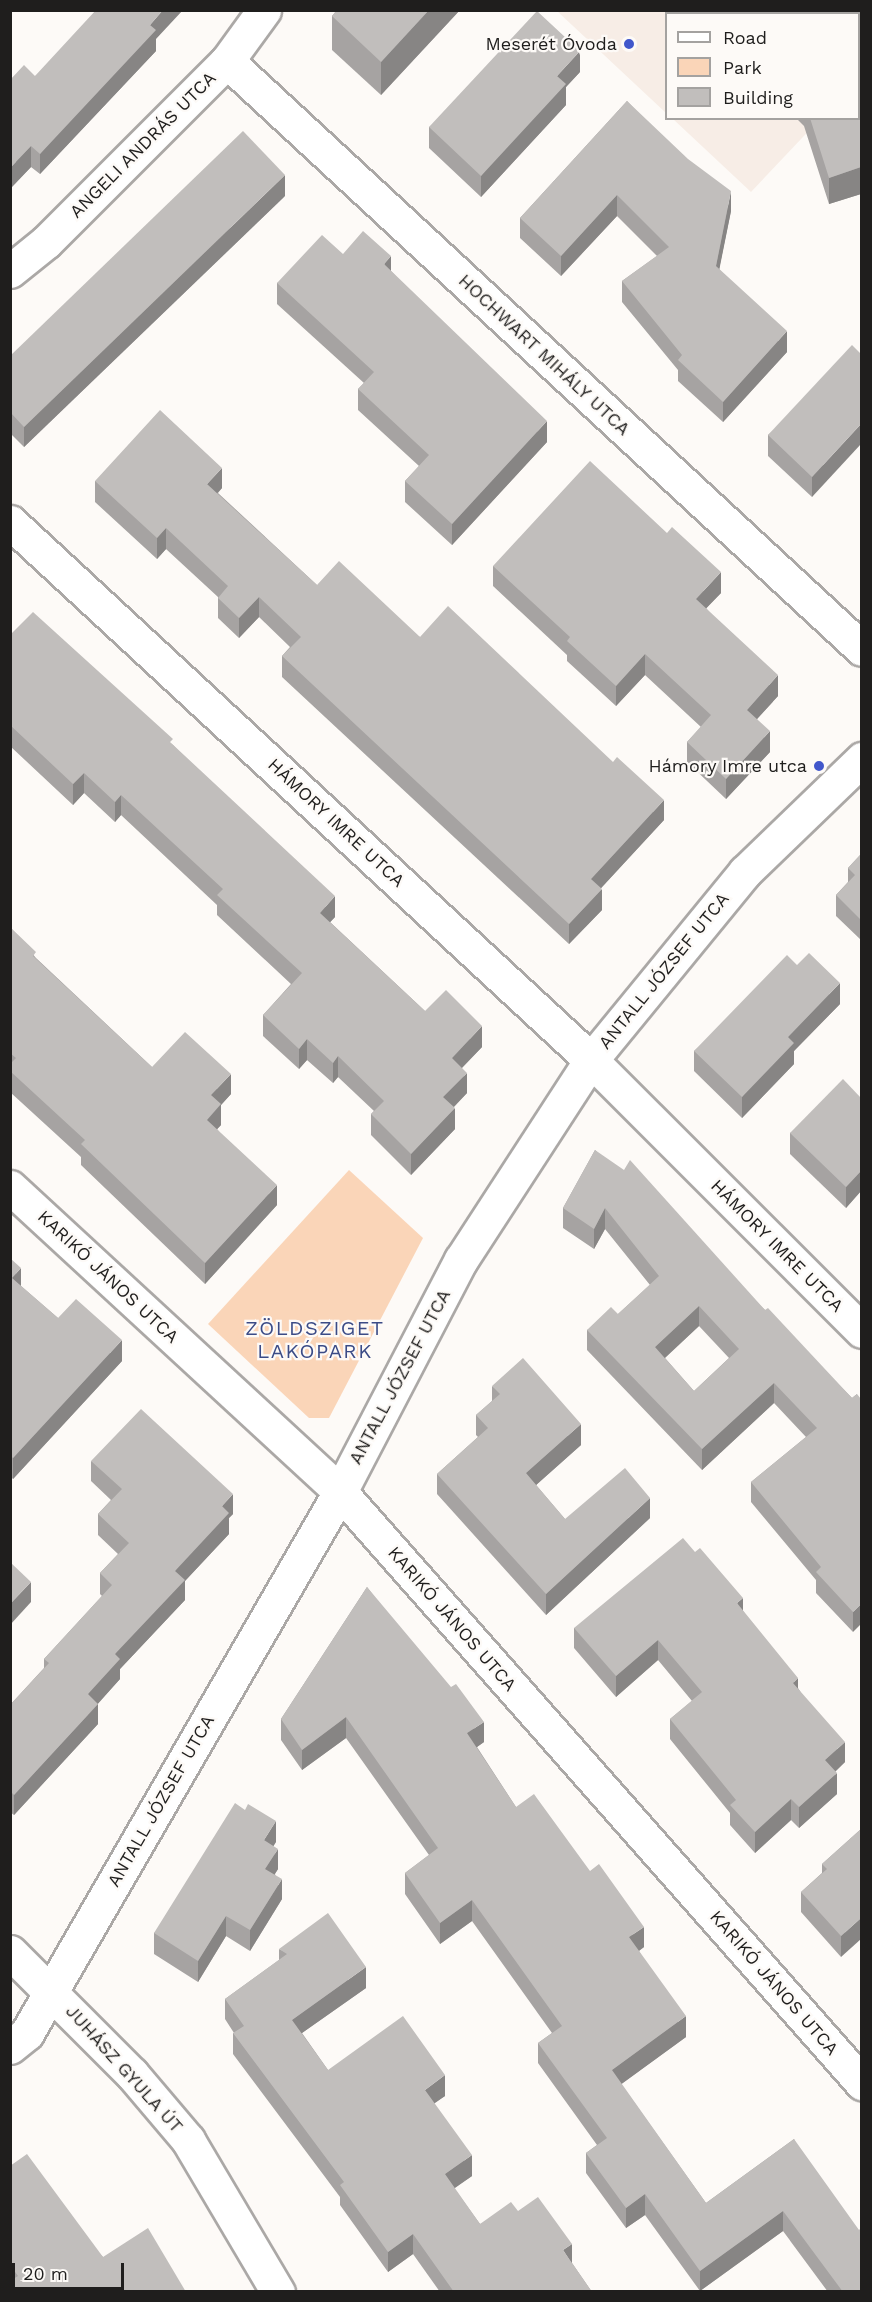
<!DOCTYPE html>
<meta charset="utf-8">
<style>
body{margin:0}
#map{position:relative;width:872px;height:2302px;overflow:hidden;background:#fdfaf7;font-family:"Work Sans",sans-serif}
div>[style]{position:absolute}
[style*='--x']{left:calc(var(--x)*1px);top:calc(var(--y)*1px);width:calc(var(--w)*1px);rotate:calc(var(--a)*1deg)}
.built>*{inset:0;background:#f7ede6}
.green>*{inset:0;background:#fad5b8}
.roads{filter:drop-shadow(2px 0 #aba8a6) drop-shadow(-2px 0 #aba8a6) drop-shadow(0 2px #aba8a6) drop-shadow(0 -2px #aba8a6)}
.minor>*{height:33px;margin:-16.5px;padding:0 16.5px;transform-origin:16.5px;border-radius:16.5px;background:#fff}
.wall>*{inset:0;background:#a6a3a2}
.shaded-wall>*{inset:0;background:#878584}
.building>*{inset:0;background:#c1bebc}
.dots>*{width:16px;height:16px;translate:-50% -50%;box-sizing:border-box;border:3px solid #fdfaf7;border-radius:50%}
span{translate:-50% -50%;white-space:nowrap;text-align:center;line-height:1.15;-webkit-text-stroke:4.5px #fdfaf7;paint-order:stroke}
.poi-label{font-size:18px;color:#1f1e1d}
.right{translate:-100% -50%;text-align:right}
.street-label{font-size:18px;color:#1f1e1d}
.neighbourhood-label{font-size:20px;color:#3b4b86;letter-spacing:1.5px}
.frame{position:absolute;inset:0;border:12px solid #1f1e1d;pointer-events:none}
.legend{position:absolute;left:665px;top:12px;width:195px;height:108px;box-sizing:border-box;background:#fdfaf7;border:2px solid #a4a2a0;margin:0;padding:8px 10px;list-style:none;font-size:18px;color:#1f1e1d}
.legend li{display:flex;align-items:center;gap:12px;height:30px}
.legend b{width:30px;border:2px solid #a4a2a0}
.scale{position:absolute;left:12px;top:2263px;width:112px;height:27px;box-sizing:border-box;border:3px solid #1f1e1d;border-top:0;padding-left:8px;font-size:18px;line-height:21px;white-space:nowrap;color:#1f1e1d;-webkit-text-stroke:4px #fdfaf7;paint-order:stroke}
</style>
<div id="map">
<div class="built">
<i style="clip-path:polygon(557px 11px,861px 11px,861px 74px,859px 77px,858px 14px,666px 14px,666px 113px)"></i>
<i style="clip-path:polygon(673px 119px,820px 119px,751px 192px)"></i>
</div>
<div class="green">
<i style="clip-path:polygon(349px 1170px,423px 1238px,329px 1418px,309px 1418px,208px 1324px)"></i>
</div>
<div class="roads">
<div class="minor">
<i style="--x:227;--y:61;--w:865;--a:42.8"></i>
<i style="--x:10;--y:271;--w:46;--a:-38.9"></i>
<i style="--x:46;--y:242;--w:256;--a:-45"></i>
<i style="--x:227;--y:61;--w:63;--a:-54"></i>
<i style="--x:10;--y:522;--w:792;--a:42.8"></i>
<i style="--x:591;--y:1060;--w:383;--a:45"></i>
<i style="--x:10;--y:1187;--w:449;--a:42.7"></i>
<i style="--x:340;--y:1492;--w:789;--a:48.55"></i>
<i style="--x:10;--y:1952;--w:173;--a:45"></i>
<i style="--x:132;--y:2074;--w:87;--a:49.7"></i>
<i style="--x:188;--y:2140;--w:177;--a:59.4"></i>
<i style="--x:10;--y:2047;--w:22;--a:-39"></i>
<i style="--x:27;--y:2033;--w:625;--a:-59.95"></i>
<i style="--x:340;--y:1492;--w:262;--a:-62.5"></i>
<i style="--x:461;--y:1260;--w:239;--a:-57"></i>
<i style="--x:591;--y:1060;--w:243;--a:-50.7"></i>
<i style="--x:745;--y:872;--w:163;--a:-44"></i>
</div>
</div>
<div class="wall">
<i style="clip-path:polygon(337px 10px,460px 10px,381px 95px,332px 50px,332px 16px)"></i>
<i style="clip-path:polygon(156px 39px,156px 51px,40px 174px,31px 167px,10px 189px,35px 76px)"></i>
<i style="clip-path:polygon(861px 60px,861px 194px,829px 204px,804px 126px,796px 118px,858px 118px)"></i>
<i style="clip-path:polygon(580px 72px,566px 87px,566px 105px,481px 197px,429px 148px,429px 127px)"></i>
<i style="clip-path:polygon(627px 101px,731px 211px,719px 269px,787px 352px,723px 422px,678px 381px,678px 370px,622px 302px,622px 281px,657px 256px,617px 216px,561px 276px,520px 238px,520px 218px)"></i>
<i style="clip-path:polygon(285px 196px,24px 447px,10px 433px,10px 356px)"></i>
<i style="clip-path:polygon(343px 254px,391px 271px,547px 442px,452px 545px,405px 502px,405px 481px,419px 466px,358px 410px,358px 389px,364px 383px,277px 304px,277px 283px)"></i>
<i style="clip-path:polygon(861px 354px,812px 497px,768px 456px,768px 435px)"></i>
<i style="clip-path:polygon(95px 481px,222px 488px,218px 493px,317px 585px,420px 637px,664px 820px,601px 888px,602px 910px,569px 944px,282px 677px,282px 656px,290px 647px,259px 617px,239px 638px,218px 618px,218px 597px,166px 549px,157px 559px,95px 502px)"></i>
<i style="clip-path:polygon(493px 566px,721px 593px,706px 608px,778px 696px,757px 719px,770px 752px,726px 799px,687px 762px,687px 742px,701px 727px,645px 675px,616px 706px,567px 661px,567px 655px,493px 586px)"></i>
<i style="clip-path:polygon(10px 635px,173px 745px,335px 917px,330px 922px,425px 1011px,482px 1047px,462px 1068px,467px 1093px,454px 1107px,455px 1129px,411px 1175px,371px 1135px,371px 1114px,374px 1111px,338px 1077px,333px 1083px,307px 1060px,299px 1069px,263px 1036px,263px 1015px,291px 984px,217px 915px,217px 905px,121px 815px,115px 822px,84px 793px,73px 805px,10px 746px)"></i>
<i style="clip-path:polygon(861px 854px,861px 940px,836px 916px,836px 895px,848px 882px,848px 868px)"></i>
<i style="clip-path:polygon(10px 927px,36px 958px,152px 1067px,231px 1094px,221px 1105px,221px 1125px,217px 1129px,277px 1205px,205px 1284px,81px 1165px,81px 1157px,10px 1092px)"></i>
<i style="clip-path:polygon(797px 965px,840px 1004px,794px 1051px,794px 1064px,742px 1118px,694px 1071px,694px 1051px)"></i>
<i style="clip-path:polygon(861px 1098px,861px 1191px,846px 1208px,790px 1154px,790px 1133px)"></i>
<i style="clip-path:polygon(evenodd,595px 1150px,765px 1310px,852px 1398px,857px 1394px,853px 1632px,816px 1593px,816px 1580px,751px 1502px,751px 1482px,806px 1437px,774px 1403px,702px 1470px,587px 1350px,587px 1330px,618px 1314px,650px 1285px,605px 1229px,594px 1249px,563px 1228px,563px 1208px,595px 1150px,699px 1326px,729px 1358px,694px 1391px,665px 1358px,699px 1326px)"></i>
<i style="clip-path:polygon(10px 1258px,21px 1286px,58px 1318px,122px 1361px,13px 1479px,10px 1476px)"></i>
<i style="clip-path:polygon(492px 1386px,581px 1445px,536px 1485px,565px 1519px,650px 1518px,546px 1615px,437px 1494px,437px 1474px,478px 1437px,476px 1435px,476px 1415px,492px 1401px)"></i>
<i style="clip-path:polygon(91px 1461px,233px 1514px,229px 1518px,229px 1534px,185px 1581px,185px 1600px,120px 1669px,120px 1679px,98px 1703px,98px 1724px,14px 1815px,10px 1812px,10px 1705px,44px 1668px,44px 1659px,102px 1596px,100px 1594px,100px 1573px,118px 1554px,98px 1535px,98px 1514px,111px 1500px,91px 1481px)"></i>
<i style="clip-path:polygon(367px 1587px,484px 1742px,477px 1747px,516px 1807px,644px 1947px,639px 1951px,686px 2037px,621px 2084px,706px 2203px,794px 2139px,861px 2292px,828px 2292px,783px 2231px,700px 2291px,645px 2215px,626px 2228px,586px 2173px,586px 2153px,597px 2145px,538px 2063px,538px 2043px,552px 2033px,472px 1921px,440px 1944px,405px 1894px,405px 1873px,429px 1855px,346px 1738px,302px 1770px,281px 1740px,281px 1719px)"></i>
<i style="clip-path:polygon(743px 1611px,798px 1688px,845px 1762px,835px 1772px,837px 1794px,799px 1828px,791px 1820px,755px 1853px,730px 1825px,730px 1813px,670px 1739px,670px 1719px,692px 1701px,658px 1660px,616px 1697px,574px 1648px,574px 1628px)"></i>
<i style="clip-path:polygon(861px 1829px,841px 1957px,801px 1912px,801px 1892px,822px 1873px,822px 1864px)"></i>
<i style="clip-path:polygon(276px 1842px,273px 1846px,278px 1869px,275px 1874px,282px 1899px,250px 1951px,226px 1936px,198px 1982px,154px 1954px,154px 1933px)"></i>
<i style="clip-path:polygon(279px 1949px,366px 1988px,302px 2033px,328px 2070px,445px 2096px,434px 2103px,472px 2176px,454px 2188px,480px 2224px,518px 2211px,572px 2263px,592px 2292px,440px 2292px,413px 2254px,388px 2272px,340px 2205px,340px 2197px,233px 2054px,233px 2033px,234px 2033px,225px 2019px,225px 1999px,279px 1960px)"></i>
<i style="clip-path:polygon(10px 2166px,103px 2257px,10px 2292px)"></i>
</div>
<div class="shaded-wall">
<i style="clip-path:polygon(163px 10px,183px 10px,156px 39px,156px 51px,40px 174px,40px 154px,150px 25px)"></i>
<i style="clip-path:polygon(429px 10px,460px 10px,381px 95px,381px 62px)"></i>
<i style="clip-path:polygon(580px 51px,580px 72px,566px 87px,566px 105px,481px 197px,481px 176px,557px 76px)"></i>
<i style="clip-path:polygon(31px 146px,31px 167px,10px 189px,10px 168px)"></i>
<i style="clip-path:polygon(861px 167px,861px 194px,829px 204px,829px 178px)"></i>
<i style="clip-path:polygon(285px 175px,285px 196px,24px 447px,24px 427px)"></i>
<i style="clip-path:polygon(731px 191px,731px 211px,716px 286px,716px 266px)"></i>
<i style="clip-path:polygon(617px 195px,617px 216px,561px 276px,561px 256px)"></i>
<i style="clip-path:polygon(391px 256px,391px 277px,384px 264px)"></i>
<i style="clip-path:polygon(787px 331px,787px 352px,723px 422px,723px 402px)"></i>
<i style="clip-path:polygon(547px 421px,547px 442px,452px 545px,452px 524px)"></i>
<i style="clip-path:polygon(861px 424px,861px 444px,812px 497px,812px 477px)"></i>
<i style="clip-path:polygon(222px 468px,222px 488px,207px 504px,207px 484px)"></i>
<i style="clip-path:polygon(166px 528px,166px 549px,157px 559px,157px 538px)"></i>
<i style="clip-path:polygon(721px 572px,721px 593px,696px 619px,696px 599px)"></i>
<i style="clip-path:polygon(259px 597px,259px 617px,239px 638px,239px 618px)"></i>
<i style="clip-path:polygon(645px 654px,645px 675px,616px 706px,616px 686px)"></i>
<i style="clip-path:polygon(778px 675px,778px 696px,747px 730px,747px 710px)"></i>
<i style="clip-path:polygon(770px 731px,770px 752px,726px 799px,726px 779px)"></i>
<i style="clip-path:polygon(84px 773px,84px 793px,73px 805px,73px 784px)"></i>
<i style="clip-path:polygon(121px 795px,121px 815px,115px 822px,115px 802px)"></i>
<i style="clip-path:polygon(664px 800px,664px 820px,591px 899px,591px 879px)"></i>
<i style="clip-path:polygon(602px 889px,602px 910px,569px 944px,569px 924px)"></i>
<i style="clip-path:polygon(335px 896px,335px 917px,320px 933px,320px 913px)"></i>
<i style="clip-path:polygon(840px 983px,840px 1004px,794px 1051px,794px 1064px,742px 1118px,742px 1097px,788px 1037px)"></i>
<i style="clip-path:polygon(482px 1026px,482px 1047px,452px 1078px,452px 1058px)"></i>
<i style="clip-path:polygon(307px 1039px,307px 1060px,299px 1069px,299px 1049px)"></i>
<i style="clip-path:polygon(338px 1056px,338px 1077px,333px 1083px,333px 1063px)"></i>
<i style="clip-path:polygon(467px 1073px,467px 1093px,443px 1118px,443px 1097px)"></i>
<i style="clip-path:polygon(231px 1074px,231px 1094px,221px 1105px,221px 1125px,207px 1140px,207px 1120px,211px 1095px)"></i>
<i style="clip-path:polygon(455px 1108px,455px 1129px,411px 1175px,411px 1154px)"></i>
<i style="clip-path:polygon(861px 1171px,861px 1191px,846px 1208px,846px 1187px)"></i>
<i style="clip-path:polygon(277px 1185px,277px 1205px,205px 1284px,205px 1263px)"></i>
<i style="clip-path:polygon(605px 1208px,605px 1229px,594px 1249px,594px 1229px)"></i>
<i style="clip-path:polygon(21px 1268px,21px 1289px,12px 1278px)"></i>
<i style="clip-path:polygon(699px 1306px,699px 1326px,655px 1367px,655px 1347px)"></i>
<i style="clip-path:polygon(122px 1340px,122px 1361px,13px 1479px,13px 1458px)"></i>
<i style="clip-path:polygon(774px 1383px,774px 1403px,702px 1470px,702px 1449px)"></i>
<i style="clip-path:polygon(581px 1424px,581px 1445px,526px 1494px,526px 1473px)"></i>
<i style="clip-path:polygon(233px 1494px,233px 1514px,229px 1518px,229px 1534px,185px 1581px,185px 1600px,120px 1669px,120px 1679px,88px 1715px,88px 1694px,115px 1654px,222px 1506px)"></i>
<i style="clip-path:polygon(650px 1498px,650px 1518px,546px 1615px,546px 1594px)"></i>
<i style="clip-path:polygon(31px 1582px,31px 1602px,10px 1625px,10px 1604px)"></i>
<i style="clip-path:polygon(743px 1598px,743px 1618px,737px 1603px)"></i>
<i style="clip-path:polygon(861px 1604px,861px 1624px,853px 1632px,853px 1612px)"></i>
<i style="clip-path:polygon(658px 1640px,658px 1660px,616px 1697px,616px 1676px)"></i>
<i style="clip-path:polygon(798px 1678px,798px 1699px,793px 1683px)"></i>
<i style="clip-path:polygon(98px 1704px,98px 1724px,14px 1815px,14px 1795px)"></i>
<i style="clip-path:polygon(346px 1717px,346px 1738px,302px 1770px,302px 1750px)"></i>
<i style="clip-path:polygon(484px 1722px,484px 1742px,467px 1754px,467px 1733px)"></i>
<i style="clip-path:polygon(845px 1742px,845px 1762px,825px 1781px,825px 1760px)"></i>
<i style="clip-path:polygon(837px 1773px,837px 1794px,799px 1828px,799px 1807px)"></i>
<i style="clip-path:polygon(791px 1799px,791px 1820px,755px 1853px,755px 1832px)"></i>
<i style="clip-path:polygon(276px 1821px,276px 1842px,264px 1861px,264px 1840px)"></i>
<i style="clip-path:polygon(278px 1849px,278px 1869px,265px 1889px,265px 1869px)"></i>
<i style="clip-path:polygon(282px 1879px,282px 1899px,250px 1951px,250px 1930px)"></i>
<i style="clip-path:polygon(472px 1900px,472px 1921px,440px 1944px,440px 1923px)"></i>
<i style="clip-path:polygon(226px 1916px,226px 1936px,198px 1982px,198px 1961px)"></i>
<i style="clip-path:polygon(861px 1918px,861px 1939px,841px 1957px,841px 1936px)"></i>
<i style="clip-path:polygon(644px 1927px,644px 1947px,629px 1958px,629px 1937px)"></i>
<i style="clip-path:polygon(366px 1967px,366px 1988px,292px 2040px,292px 2020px)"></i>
<i style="clip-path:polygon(686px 2016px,686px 2037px,612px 2091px,612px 2070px)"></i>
<i style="clip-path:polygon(445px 2075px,445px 2096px,425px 2110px,425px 2090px)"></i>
<i style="clip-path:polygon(472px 2155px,472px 2176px,445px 2195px,445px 2174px)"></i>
<i style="clip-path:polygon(645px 2194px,645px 2215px,626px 2228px,626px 2208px)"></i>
<i style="clip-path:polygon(783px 2211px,783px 2231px,700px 2291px,700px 2271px)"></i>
<i style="clip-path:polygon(413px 2234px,413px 2254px,388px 2272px,388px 2252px)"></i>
<i style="clip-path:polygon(572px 2244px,572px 2264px,563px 2250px)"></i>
</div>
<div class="building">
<i style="clip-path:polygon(96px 10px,163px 10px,150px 25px,156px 30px,40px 154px,31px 146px,10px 168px,10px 80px,24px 65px,35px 76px)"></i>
<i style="clip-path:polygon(337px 10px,429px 10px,381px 62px,332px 16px)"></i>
<i style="clip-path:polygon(750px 10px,767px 10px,770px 14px,748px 14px)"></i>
<i style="clip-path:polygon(537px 11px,580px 51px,557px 76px,566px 84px,481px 176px,429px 127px)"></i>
<i style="clip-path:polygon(861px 60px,861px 167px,829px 178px,810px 118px,858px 118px,858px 64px)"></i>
<i style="clip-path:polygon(627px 101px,688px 159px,731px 191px,716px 266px,787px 331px,723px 402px,678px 360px,682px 355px,622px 281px,669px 247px,617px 195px,561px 256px,520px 218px)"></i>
<i style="clip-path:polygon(243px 131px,285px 175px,24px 427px,10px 412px,10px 356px)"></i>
<i style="clip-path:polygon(363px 231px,391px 256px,384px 264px,547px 421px,452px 524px,405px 481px,429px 455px,358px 389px,374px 372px,277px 283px,322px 235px,343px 254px)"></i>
<i style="clip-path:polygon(852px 345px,861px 354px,861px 424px,812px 477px,768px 435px)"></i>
<i style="clip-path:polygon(160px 410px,222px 468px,207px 484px,317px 585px,339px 561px,420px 637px,448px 606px,613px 762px,617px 757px,664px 800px,591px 879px,602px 889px,569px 924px,282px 656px,301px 637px,259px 597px,239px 618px,218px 598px,228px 586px,166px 528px,157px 538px,95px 481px)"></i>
<i style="clip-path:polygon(590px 461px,667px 533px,672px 527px,721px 572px,696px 599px,778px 675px,747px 710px,770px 731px,726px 779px,687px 742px,711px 715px,645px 654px,616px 686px,567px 641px,570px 637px,493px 566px)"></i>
<i style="clip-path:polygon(33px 612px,173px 739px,170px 742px,335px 896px,320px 913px,425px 1011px,446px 990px,482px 1026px,452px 1058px,467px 1073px,443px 1097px,455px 1108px,411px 1154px,371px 1114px,384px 1101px,338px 1056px,333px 1063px,307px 1039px,299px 1049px,263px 1015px,302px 973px,217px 895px,223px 889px,121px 795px,115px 802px,84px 773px,73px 784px,10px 725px,10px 635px)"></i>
<i style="clip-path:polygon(861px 854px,861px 920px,836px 895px,855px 875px,848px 868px)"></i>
<i style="clip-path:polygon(10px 927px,36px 952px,33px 956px,152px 1067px,185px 1032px,231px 1074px,211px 1095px,221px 1104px,207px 1120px,277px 1185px,205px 1263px,81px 1144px,85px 1140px,10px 1071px,10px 1064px,16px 1058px,10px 1053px)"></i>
<i style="clip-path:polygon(809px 953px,840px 983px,788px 1037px,794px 1043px,742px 1097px,694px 1051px,787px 955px,797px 965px)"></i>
<i style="clip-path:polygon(843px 1079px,861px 1098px,861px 1171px,846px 1187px,790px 1133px)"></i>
<i style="clip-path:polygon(evenodd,595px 1150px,624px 1170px,630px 1160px,765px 1310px,768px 1308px,852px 1398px,857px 1394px,861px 1399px,861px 1604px,853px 1612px,816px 1572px,821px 1567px,751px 1482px,817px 1428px,774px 1383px,702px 1449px,587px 1330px,611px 1307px,618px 1314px,659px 1276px,605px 1208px,594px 1229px,563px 1208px,595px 1150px,699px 1306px,739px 1349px,694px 1391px,655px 1347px,699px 1306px)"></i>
<i style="clip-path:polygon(10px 1258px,21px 1268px,12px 1278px,58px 1318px,76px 1299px,122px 1340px,13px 1458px,10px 1456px)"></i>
<i style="clip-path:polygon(523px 1358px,581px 1424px,526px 1473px,565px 1519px,625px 1468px,650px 1498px,546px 1594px,437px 1474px,488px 1428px,476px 1415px,500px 1394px,492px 1386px)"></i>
<i style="clip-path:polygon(141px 1409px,233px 1494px,222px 1506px,229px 1513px,175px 1571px,185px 1580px,115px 1654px,120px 1659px,88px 1694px,98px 1704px,14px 1795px,10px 1791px,10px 1705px,49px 1663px,44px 1659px,112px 1585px,100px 1573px,129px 1543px,98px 1514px,122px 1489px,91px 1461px)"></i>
<i style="clip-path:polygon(683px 1538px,695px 1552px,700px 1548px,743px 1598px,737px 1603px,798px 1678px,793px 1683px,845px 1742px,825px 1760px,837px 1773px,799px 1807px,791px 1799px,755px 1832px,730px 1805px,736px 1800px,670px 1719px,702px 1692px,658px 1640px,616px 1676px,574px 1628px)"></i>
<i style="clip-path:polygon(10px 1562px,31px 1582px,10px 1604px)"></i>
<i style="clip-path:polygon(367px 1587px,451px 1687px,456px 1684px,484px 1722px,467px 1733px,516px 1807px,534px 1794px,590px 1871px,599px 1864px,644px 1927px,629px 1937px,686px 2016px,612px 2070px,706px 2203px,794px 2139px,859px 2230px,861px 2228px,861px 2292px,843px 2292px,783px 2211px,700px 2271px,645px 2194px,626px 2208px,586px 2153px,607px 2138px,538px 2043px,562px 2026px,472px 1900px,440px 1923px,405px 1873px,438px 1848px,346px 1717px,302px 1750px,281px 1719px)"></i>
<i style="clip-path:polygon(235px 1803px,245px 1810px,248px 1804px,276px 1821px,264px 1840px,278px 1849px,265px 1869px,282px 1879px,250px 1930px,226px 1916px,198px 1961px,154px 1933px)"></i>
<i style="clip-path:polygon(861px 1829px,861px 1918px,841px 1936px,801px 1892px,827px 1869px,822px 1864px)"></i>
<i style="clip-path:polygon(328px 1913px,366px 1967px,292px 2020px,328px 2070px,403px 2016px,445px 2075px,425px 2090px,472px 2155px,445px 2174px,480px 2224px,511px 2202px,518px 2211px,538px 2197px,572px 2244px,563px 2250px,592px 2292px,454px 2292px,413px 2234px,388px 2252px,340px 2185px,344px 2182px,233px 2033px,244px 2026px,225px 1999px,287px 1954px,279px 1949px)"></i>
<i style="clip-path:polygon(27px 2154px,103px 2257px,148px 2228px,186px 2292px,10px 2292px,10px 2281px,18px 2276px,10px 2265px,10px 2166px)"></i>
</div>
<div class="dots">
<i style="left:629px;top:44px;background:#4157cb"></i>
<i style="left:819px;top:766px;background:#4157cb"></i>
</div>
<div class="poi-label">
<span class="right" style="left:617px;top:44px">Meserét Óvoda</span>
<span class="right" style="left:807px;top:766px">Hámory Imre utca</span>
</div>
<div class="street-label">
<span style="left:143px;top:145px;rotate:-45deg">ANGELI ANDRÁS UTCA</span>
<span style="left:544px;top:355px;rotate:43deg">HOCHWART MIHÁLY UTCA</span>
<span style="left:336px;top:823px;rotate:43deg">HÁMORY IMRE UTCA</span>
<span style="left:664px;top:971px;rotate:-51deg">ANTALL JÓZSEF UTCA</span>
<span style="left:777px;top:1246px;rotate:45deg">HÁMORY IMRE UTCA</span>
<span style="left:108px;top:1277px;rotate:43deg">KARIKÓ JÁNOS UTCA</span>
<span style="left:400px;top:1377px;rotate:-62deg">ANTALL JÓZSEF UTCA</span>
<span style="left:452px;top:1619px;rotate:49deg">KARIKÓ JÁNOS UTCA</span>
<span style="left:161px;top:1801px;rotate:-60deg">ANTALL JÓZSEF UTCA</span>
<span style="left:774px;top:1983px;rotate:49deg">KARIKÓ JÁNOS UTCA</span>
<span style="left:124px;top:2069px;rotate:48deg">JUHÁSZ GYULA ÚT</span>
</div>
<div class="neighbourhood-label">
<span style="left:315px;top:1340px">ZÖLDSZIGET<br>LAKÓPARK</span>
</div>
<div class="frame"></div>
<ul class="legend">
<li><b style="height:8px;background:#fff"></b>Road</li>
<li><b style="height:16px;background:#fad5b8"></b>Park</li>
<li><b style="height:16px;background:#c1bebc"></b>Building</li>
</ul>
<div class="scale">20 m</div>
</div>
